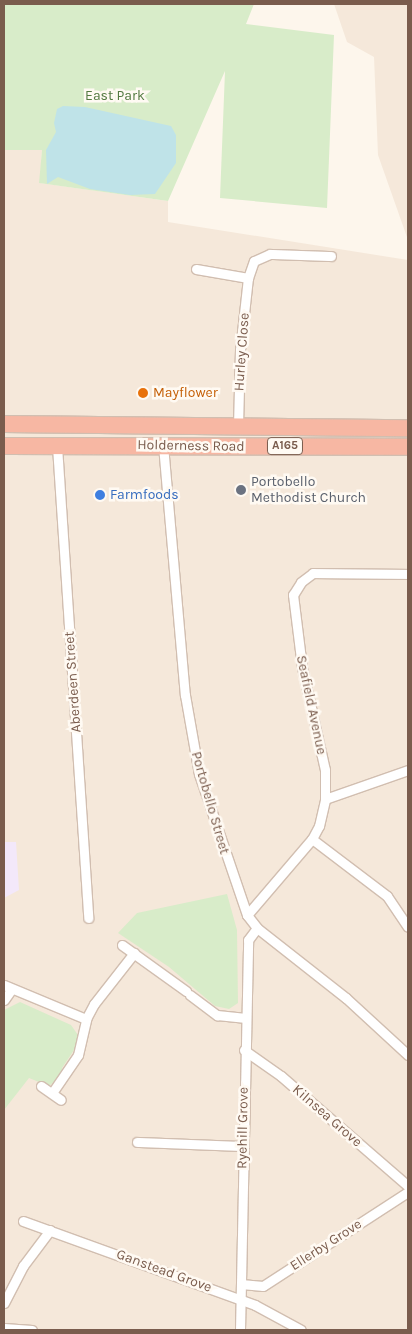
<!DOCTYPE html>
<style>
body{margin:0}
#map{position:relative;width:412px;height:1334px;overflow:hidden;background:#fdf6ec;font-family:Karla,sans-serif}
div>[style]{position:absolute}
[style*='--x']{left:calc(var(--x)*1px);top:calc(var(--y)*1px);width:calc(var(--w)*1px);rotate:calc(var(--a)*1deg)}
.residential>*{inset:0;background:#f5e8da}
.education>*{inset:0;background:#f3e8fa}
.green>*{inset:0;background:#d8ecc9}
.water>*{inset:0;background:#bfe3e8}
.roads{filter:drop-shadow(1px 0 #d1beb0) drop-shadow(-1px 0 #d1beb0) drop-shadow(0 1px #d1beb0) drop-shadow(0 -1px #d1beb0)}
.street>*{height:9px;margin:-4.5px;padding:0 4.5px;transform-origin:4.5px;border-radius:4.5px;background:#fff}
.highway>*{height:16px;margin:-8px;padding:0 8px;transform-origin:8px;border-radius:8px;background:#f7b7a3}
.dots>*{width:14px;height:14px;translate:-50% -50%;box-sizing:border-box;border:2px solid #fffaf3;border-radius:50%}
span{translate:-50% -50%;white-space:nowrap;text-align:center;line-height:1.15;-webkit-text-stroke:5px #fffaf3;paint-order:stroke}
.shield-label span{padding:1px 4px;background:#fffaf3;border:1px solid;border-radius:4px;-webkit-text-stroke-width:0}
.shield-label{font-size:12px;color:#7a5c4d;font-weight:700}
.park-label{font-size:14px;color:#537a41}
.street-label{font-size:14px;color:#7a5c4d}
.food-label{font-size:14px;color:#c56008}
.left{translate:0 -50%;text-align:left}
.worship-label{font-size:14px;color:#5b616d}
.shop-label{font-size:14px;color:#366cbe}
.frame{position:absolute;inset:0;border:5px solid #7a5c4d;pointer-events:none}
</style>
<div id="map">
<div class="residential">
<i style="clip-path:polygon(334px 4px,408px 4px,408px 240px,378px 155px,374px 57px,347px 42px)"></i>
<i style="clip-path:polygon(4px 150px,42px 150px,40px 183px,168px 201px,168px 222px,408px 260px,408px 1330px,4px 1330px)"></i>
</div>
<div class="education">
<i style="clip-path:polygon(4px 842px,16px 842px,19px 890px,4px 898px)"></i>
</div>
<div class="green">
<i style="clip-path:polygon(4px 4px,254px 4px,246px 24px,334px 35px,327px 208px,220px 198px,225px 71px,168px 201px,39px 183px,42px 150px,4px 150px)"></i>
<i style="clip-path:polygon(227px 894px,237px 930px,238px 1003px,229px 1009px,215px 1006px,169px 967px,118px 933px,137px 913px)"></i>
<i style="clip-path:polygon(20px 1002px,71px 1025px,78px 1035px,78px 1044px,62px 1068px,62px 1075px,49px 1086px,29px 1078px,4px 1110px,4px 1010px)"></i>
</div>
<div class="water">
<i style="clip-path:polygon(63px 106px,85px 107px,171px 126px,176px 135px,176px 163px,155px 194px,130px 195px,90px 189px,58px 177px,47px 184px,46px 150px,56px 132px,54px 123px,57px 109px)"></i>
</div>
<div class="roads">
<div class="street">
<i style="--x:196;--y:269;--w:53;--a:9.8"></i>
<i style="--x:238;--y:426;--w:76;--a:-88.5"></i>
<i style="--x:240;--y:350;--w:72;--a:-83.7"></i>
<i style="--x:248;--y:278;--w:18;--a:-71"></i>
<i style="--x:254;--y:261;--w:17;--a:-24"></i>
<i style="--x:270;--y:254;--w:61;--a:1.9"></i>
<i style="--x:163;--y:445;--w:251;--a:85"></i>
<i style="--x:185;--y:695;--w:80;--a:80"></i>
<i style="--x:199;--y:774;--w:149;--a:71.2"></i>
<i style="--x:247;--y:915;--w:16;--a:52"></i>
<i style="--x:257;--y:928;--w:113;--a:38.2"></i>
<i style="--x:346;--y:998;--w:84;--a:42.6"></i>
<i style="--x:57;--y:446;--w:473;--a:86.2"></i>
<i style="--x:325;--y:799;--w:88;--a:-19.3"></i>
<i style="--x:312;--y:839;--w:94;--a:37.2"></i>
<i style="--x:387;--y:896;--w:37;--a:56"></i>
<i style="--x:247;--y:915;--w:100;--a:-49.5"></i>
<i style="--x:312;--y:839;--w:15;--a:-62"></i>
<i style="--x:319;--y:826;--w:28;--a:-77"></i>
<i style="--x:325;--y:799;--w:29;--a:-90"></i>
<i style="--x:325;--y:770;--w:106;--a:-102.6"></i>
<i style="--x:302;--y:667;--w:73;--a:-97.1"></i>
<i style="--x:293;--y:595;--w:15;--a:-58"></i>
<i style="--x:301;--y:582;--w:15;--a:-37"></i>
<i style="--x:313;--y:573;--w:95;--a:0.6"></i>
<i style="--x:122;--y:945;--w:79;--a:35.7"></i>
<i style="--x:4;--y:985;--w:89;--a:22.5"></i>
<i style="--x:190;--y:995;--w:34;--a:37"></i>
<i style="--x:217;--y:1015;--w:29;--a:6"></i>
<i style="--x:4;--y:1000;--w:12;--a:-55"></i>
<i style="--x:244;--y:1050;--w:45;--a:35.1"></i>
<i style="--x:281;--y:1076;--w:168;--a:40.9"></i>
<i style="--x:41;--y:1086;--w:24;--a:35"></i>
<i style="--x:52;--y:1093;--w:46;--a:-55.6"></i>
<i style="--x:78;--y:1055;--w:37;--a:-77"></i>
<i style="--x:86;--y:1019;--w:17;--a:-62"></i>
<i style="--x:94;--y:1004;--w:65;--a:-51.9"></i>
<i style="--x:137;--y:1142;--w:106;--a:2.2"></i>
<i style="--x:23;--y:1221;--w:247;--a:19.9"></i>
<i style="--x:255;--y:1305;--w:52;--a:28.5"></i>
<i style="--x:241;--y:1284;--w:22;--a:5"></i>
<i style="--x:263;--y:1286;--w:173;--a:-33"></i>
<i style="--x:4;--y:1303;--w:42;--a:-62.8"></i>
<i style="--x:23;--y:1266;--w:45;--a:-53.1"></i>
<i style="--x:4;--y:1328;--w:28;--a:4"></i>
<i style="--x:240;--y:1330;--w:390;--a:-88.8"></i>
<i style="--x:248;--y:940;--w:15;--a:-53"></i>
</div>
<div class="highway">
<i style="--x:4;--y:424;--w:404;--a:0.6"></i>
<i style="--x:4;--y:446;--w:404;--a:0.1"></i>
</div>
</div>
<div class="dots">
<i style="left:143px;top:393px;background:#e8710a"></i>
<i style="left:241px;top:490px;background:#6b7280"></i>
<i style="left:100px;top:495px;background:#3f7fe0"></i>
</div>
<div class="shield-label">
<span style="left:285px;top:446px">A165</span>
</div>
<div class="park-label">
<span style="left:115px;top:96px">East Park</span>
</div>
<div class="street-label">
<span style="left:242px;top:352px;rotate:-86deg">Hurley Close</span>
<span style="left:191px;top:446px;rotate:1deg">Holderness Road</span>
<span style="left:73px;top:682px;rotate:-94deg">Aberdeen Street</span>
<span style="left:311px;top:705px;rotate:78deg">Seafield Avenue</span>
<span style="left:210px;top:803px;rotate:74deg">Portobello Street</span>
<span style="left:327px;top:1116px;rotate:41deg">Kilnsea Grove</span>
<span style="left:243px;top:1128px;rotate:-89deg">Ryehill Grove</span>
<span style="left:326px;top:1245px;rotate:-33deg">Ellerby Grove</span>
<span style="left:164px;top:1271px;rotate:20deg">Ganstead Grove</span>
</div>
<div class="food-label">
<span class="left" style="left:153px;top:393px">Mayflower</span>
</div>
<div class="worship-label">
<span class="left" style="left:251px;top:490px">Portobello<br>Methodist Church</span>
</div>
<div class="shop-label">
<span class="left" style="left:110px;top:495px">Farmfoods</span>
</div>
<div class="frame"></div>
</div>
